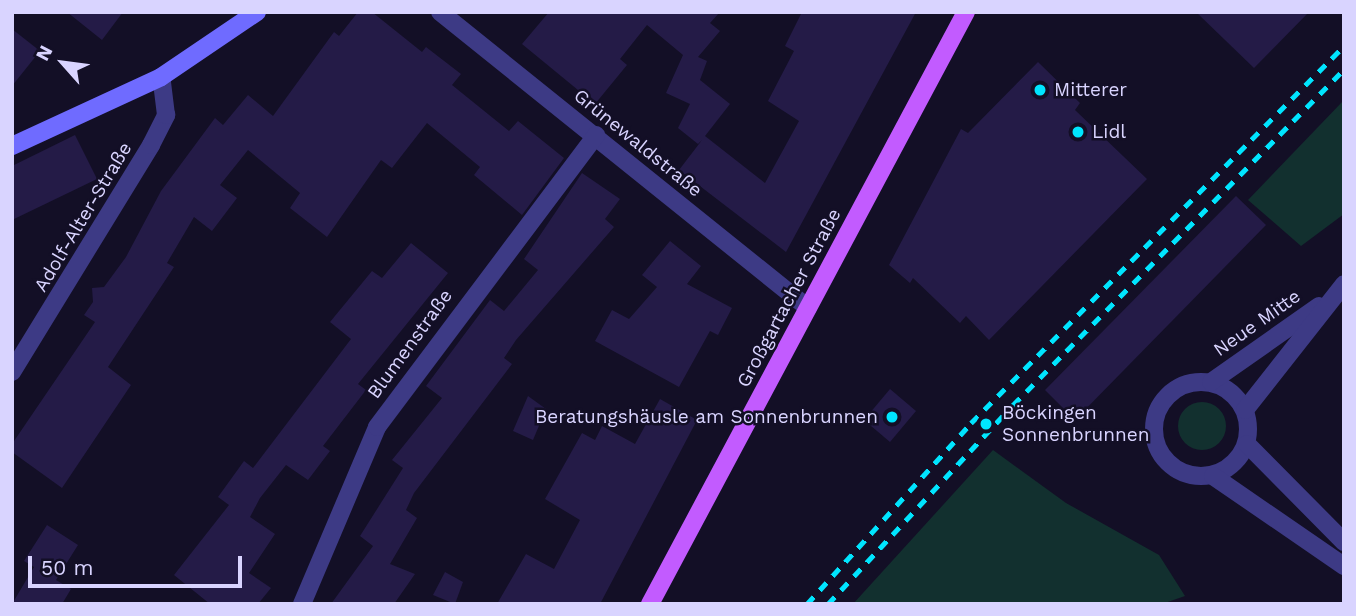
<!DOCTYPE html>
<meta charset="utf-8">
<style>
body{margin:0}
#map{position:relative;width:1356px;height:616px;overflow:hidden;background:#130f26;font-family:"Work Sans",sans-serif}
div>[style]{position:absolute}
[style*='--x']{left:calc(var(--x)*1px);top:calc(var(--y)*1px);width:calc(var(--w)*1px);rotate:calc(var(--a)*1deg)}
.green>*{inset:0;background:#12302f}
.round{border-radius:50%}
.building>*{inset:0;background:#241b47}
.minor>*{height:18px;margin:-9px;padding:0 9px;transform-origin:9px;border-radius:9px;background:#3d3a85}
.tertiary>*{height:18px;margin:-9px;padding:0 9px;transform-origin:9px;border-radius:9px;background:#3d3a85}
.tertiary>.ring{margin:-9px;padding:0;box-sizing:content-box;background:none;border:18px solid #3d3a85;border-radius:50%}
.secondary>*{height:18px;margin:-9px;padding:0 9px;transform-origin:9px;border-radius:9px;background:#6f6bff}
.primary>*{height:18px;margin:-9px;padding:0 9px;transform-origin:9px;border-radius:9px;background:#c25bff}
.rail>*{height:5px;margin-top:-2.5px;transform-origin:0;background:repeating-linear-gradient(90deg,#00e5ff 0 10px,transparent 0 19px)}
.dots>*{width:19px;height:19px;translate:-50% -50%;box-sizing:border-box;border:4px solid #130f26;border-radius:50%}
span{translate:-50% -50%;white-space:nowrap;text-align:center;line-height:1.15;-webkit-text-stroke:5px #130f26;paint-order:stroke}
.poi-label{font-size:19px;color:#d9d4ff}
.left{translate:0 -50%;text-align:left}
.right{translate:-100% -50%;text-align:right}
.street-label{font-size:19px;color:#d9d4ff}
.frame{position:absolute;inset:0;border:14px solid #d9d4ff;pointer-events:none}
.north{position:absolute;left:28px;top:28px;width:70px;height:70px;-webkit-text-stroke:5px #130f26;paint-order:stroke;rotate:298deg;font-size:19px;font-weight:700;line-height:28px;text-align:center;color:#d9d4ff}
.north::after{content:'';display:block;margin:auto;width:24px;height:32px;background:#d9d4ff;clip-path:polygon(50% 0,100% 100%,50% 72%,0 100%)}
.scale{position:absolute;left:28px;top:556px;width:214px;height:32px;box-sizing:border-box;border:4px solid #d9d4ff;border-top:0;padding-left:9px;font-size:21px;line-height:24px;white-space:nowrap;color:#d9d4ff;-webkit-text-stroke:5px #130f26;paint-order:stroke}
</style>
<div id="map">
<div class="green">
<i style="clip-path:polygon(1344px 100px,1344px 214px,1301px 246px,1248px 200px)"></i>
<i class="round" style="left:1178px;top:402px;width:48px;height:48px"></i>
<i style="clip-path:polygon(993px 450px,1066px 503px,1159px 555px,1185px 596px,1162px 604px,853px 604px)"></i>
</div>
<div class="building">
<i style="clip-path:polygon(67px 12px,123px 12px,102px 40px)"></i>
<i style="clip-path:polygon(358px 12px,372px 12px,422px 52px,426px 47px,461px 74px,452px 85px,509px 131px,518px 121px,564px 158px,522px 215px,474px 175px,480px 167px,427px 123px,392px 168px,381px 160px,327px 237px,290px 208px,300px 193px,248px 150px,220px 185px,237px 198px,212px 231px,194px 217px,167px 263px,174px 267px,108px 367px,131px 385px,62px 488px,12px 452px,12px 444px,95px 322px,84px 315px,93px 302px,92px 288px,104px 287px,126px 257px,161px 191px,215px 118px,223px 125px,248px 95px,273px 116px,334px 32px,339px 36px)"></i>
<i style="clip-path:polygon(549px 12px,720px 12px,710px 23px,720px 31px,698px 57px,707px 61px,700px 80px,730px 104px,705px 136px,765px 183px,799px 121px,768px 101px,794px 51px,785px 46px,802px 12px,916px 12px,786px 252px,679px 170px,702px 140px,698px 144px,678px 128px,690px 104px,666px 93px,683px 55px,647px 25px,620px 59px,627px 65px,595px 104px,522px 44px)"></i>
<i style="clip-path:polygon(1196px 12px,1309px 12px,1254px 68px)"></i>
<i style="clip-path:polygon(12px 29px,40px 51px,12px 86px)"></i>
<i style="clip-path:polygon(1038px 62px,1080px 103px,1075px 110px,1147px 179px,989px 340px,966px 316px,960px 323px,913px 278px,910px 283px,889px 265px,961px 129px,968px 133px)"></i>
<i style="clip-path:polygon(75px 135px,97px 179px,12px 220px,12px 166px)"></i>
<i style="clip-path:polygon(582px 173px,620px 199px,605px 219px,614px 227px,516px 340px,504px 358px,512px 364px,414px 493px,406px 510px,417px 518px,390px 564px,415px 574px,394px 604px,331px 604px,373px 546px,360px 536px,403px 468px,392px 460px,442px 398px,426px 386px,490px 300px,504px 311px,538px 270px,524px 259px)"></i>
<i style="clip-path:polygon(1236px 196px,1266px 225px,1075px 420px,1045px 390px)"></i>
<i style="clip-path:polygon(670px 241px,701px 266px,687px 284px,732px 308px,718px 335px,710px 331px,679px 387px,595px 341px,612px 310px,629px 319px,657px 287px,642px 275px)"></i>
<i style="clip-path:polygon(411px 243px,448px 273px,358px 384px,366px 390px,323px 446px,330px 451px,308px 480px,286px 465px,260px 498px,250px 517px,275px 534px,249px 573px,271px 588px,258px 604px,210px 604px,174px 575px,229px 505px,218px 497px,244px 461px,253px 468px,351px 339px,330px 322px,372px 271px,382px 278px)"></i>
<i style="clip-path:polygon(890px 389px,916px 411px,890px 442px,864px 420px)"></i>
<i style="clip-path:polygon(528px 396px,546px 409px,533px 440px,513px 431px)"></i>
<i style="clip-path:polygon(660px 399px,697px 420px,600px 604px,497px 604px,526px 554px,554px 569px,580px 520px,545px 499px,582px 433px,595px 440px,602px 426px,635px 444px)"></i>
<i style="clip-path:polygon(47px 525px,78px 545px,56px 580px,71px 589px,62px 604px,12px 604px,34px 567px,24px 561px)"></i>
<i style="clip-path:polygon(445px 572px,463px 582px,455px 604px,433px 595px)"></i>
</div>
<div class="minor">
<i style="--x:440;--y:12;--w:472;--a:38.8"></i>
<i style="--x:12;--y:372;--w:266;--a:-58.5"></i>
<i style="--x:151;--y:145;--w:34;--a:-63"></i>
<i style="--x:166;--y:115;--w:38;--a:-97"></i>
<i style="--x:302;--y:604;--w:192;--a:-67"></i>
<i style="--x:377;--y:427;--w:365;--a:-53.1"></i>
</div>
<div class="tertiary">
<i class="ring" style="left:1154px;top:382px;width:76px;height:76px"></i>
<i style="--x:1211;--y:382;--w:132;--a:-35.1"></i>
<i style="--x:1245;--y:410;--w:160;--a:-51.8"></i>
<i style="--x:1247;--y:444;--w:138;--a:45.3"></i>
<i style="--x:1213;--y:476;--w:159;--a:34.5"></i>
</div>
<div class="secondary">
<i style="--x:12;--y:146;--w:164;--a:-24.8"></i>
<i style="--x:161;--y:77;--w:116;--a:-34.1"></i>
</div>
<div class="primary">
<i style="--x:650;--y:604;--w:671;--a:-61.91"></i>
</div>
<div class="rail">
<i style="--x:807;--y:604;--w:244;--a:-47.8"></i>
<i style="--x:971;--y:423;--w:530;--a:-45.31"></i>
<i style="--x:828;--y:604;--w:272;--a:-47.1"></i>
<i style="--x:1013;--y:405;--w:472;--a:-45.4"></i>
</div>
<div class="dots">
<i style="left:1040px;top:90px;background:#00e5ff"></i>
<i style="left:1078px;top:132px;background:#00e5ff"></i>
<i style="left:892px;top:417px;background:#00e5ff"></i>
<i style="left:986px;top:424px;background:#00e5ff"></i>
</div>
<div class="poi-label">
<span class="left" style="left:1054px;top:90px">Mitterer</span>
<span class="left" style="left:1092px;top:132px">Lidl</span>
<span class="left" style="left:1002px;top:424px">Böckingen<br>Sonnenbrunnen</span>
<span class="right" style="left:878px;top:417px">Beratungshäusle am Sonnenbrunnen</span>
</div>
<div class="street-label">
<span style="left:638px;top:143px;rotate:39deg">Grünewaldstraße</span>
<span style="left:83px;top:217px;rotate:-59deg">Adolf-Alter-Straße</span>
<span style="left:789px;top:298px;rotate:-62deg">Großgartacher Straße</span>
<span style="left:1257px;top:323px;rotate:-35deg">Neue Mitte</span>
<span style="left:410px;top:344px;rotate:-54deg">Blumenstraße</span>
</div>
<div class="frame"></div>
<div class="north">N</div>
<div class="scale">50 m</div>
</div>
